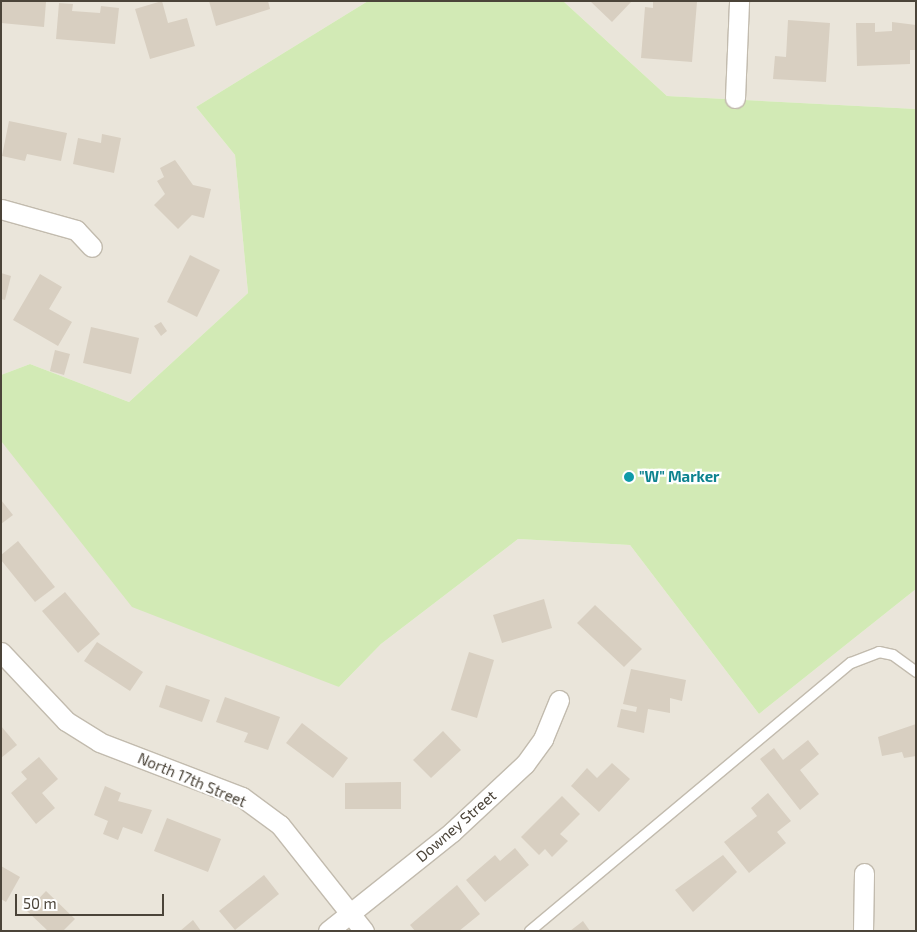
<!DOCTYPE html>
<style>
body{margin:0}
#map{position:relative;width:917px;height:932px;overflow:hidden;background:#f6f3ec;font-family:"Exo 2",sans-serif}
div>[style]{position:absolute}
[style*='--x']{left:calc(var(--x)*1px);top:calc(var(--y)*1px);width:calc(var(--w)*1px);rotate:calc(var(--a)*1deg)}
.residential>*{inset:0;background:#eae5da}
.green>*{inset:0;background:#d2eab5}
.building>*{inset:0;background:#d8cfc1}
.roads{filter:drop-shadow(1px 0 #c2bbae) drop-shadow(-1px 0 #c2bbae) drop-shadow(0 1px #c2bbae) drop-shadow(0 -1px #c2bbae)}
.service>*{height:10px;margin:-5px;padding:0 5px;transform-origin:5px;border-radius:5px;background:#fff}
.minor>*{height:19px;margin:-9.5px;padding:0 9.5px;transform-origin:9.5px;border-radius:9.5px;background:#fff}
.dots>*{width:14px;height:14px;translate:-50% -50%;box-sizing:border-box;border:2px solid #fff;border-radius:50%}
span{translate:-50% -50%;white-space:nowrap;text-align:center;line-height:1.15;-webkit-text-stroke:4.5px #fff;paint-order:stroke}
.culture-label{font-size:15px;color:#0d838f;font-weight:700}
.left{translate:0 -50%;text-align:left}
.street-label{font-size:15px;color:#4b4439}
.frame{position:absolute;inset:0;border:2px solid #4b4439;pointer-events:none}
.scale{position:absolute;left:15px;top:894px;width:149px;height:22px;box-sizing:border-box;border:2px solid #4b4439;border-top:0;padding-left:6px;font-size:15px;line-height:18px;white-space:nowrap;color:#4b4439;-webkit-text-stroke:4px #fff;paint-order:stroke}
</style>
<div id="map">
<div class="residential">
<i style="clip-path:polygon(1px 1px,368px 1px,196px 107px,235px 155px,248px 293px,129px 402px,30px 364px,1px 375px)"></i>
<i style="clip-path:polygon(563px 1px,916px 1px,916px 109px,667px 96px)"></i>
<i style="clip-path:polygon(1px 441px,47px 495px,339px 687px,381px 644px,518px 539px,630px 545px,759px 714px,916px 589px,916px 931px,1px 931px)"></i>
</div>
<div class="green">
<i style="clip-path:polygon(368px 1px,563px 1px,667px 96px,916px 109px,916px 589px,759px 714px,630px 545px,518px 539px,381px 644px,339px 687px,132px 607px,1px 441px,1px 375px,30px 364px,129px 402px,248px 293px,235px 155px,196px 107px)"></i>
</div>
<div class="building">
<i style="clip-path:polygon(1px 1px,46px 2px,44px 27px,1px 23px)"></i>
<i style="clip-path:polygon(162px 1px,168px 23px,187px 18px,195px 46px,150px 59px,135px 9px)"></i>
<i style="clip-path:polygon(209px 1px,268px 1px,270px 9px,216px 26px)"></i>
<i style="clip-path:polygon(590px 1px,632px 1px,612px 22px)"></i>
<i style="clip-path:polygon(653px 1px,697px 2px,692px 62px,641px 58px,645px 7px,653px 8px)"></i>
<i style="clip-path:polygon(59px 3px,73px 4px,72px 11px,100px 13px,101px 6px,119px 8px,115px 44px,56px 39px)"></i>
<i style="clip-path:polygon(788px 20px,830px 23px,826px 82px,773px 79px,775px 56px,786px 57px)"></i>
<i style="clip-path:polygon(892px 22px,916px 25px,916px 50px,910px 50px,910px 64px,857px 66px,856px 23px,875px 23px,875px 32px,892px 31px)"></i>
<i style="clip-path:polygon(9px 121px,67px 133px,61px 161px,27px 154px,25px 161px,2px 156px)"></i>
<i style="clip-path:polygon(102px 134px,121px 138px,114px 173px,73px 164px,78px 138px,101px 143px)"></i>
<i style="clip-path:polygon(175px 160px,193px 185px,211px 189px,204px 218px,192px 215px,178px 229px,154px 205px,165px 194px,157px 181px,164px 177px,160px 168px)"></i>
<i style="clip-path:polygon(190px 255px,220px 270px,197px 317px,167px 302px)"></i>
<i style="clip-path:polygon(1px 273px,11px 276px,5px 300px,1px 299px)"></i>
<i style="clip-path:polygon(40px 274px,62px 287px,49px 309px,72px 322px,58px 346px,13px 320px)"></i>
<i style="clip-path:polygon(161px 322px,167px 331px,161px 336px,154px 326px)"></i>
<i style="clip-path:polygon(91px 327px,139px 338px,131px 374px,83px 363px)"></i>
<i style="clip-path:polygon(55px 350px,70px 354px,64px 375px,50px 371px)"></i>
<i style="clip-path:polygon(1px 500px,13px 515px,1px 524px)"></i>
<i style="clip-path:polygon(18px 541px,55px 587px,35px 602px,1px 560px,1px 555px)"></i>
<i style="clip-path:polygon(65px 592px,100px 634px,78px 653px,42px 611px)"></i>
<i style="clip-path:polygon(544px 599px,552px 628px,502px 643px,493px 615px)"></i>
<i style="clip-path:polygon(595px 605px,642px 649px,624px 667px,577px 623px)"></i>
<i style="clip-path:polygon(97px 642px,143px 672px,130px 691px,84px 661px)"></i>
<i style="clip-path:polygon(469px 652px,494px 660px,477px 718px,451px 710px)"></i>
<i style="clip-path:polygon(631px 669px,686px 680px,682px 701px,670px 698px,670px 713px,648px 709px,644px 733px,617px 727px,621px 709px,636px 712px,637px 707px,623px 704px)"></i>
<i style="clip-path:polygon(166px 685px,210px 700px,202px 722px,159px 707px)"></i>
<i style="clip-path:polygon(225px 697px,280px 717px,268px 750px,244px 742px,248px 733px,216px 722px)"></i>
<i style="clip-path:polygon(302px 723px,348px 758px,333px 778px,286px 743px)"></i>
<i style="clip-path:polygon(916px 724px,916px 756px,904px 758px,902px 752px,882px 756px,878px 737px)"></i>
<i style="clip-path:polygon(1px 726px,17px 745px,1px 758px)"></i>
<i style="clip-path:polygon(443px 731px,461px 750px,431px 778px,413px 760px)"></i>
<i style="clip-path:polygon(808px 740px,819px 754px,800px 770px,819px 794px,800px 810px,760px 759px,774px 748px,783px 760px)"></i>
<i style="clip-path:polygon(39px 757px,58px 779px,42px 793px,55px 808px,36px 824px,11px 793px,27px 779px,21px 772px)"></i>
<i style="clip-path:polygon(612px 763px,630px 779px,599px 812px,571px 786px,587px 768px,597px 778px)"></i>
<i style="clip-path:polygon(401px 782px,401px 809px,345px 809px,345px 783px)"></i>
<i style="clip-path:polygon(105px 786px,121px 793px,118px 801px,152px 810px,142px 834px,123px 827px,118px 840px,103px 834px,108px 821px,94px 815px)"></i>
<i style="clip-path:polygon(768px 793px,791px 821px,777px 832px,786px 843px,749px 873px,724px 842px,757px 816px,751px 808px)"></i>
<i style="clip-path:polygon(562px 796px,580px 814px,560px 834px,568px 841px,552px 857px,545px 849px,539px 855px,521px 837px)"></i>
<i style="clip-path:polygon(167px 818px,221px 839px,208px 872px,154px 851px)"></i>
<i style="clip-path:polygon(515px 848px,529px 865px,485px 902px,466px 880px,495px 855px,500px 861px)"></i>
<i style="clip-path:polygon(723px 855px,737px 872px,693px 912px,675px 890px)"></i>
<i style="clip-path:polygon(1px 866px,20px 877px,6px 902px,1px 899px)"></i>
<i style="clip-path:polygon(264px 875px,279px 894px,235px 930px,219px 911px)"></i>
<i style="clip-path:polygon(457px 885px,480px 914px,459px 931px,415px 931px,410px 925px)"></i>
<i style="clip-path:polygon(46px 891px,75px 919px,63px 931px,48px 931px,27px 911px)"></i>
<i style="clip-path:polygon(193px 920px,201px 931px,180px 931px)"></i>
<i style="clip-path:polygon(583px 921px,590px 931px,570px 931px)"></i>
</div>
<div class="roads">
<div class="service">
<i style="--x:530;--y:931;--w:418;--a:-39.9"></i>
<i style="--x:851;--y:663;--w:30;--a:-21"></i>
<i style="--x:879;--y:652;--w:14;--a:12"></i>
<i style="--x:893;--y:655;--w:29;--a:36"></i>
</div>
<div class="minor">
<i style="--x:735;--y:98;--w:97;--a:-87.6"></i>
<i style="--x:1;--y:209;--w:78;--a:15.6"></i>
<i style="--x:76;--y:230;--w:23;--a:47"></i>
<i style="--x:1;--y:652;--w:95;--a:46.7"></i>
<i style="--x:66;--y:721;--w:39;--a:32"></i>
<i style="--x:99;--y:742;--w:153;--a:21"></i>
<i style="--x:242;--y:797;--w:47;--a:36.4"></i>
<i style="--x:280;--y:825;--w:135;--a:51.6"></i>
<i style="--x:328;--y:931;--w:159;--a:-38.6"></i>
<i style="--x:452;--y:832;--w:100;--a:-43"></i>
<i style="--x:525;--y:764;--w:31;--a:-54"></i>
<i style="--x:543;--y:739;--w:42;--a:-67.7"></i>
<i style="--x:863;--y:931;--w:58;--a:-89"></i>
</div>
</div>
<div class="dots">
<i style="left:629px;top:477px;background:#0f9aa8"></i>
</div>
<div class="culture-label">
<span class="left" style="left:639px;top:477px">"W" Marker</span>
</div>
<div class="street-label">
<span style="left:192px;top:780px;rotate:23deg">North 17th Street</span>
<span style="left:456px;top:826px;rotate:-41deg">Downey Street</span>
</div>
<div class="frame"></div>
<div class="scale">50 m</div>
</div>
